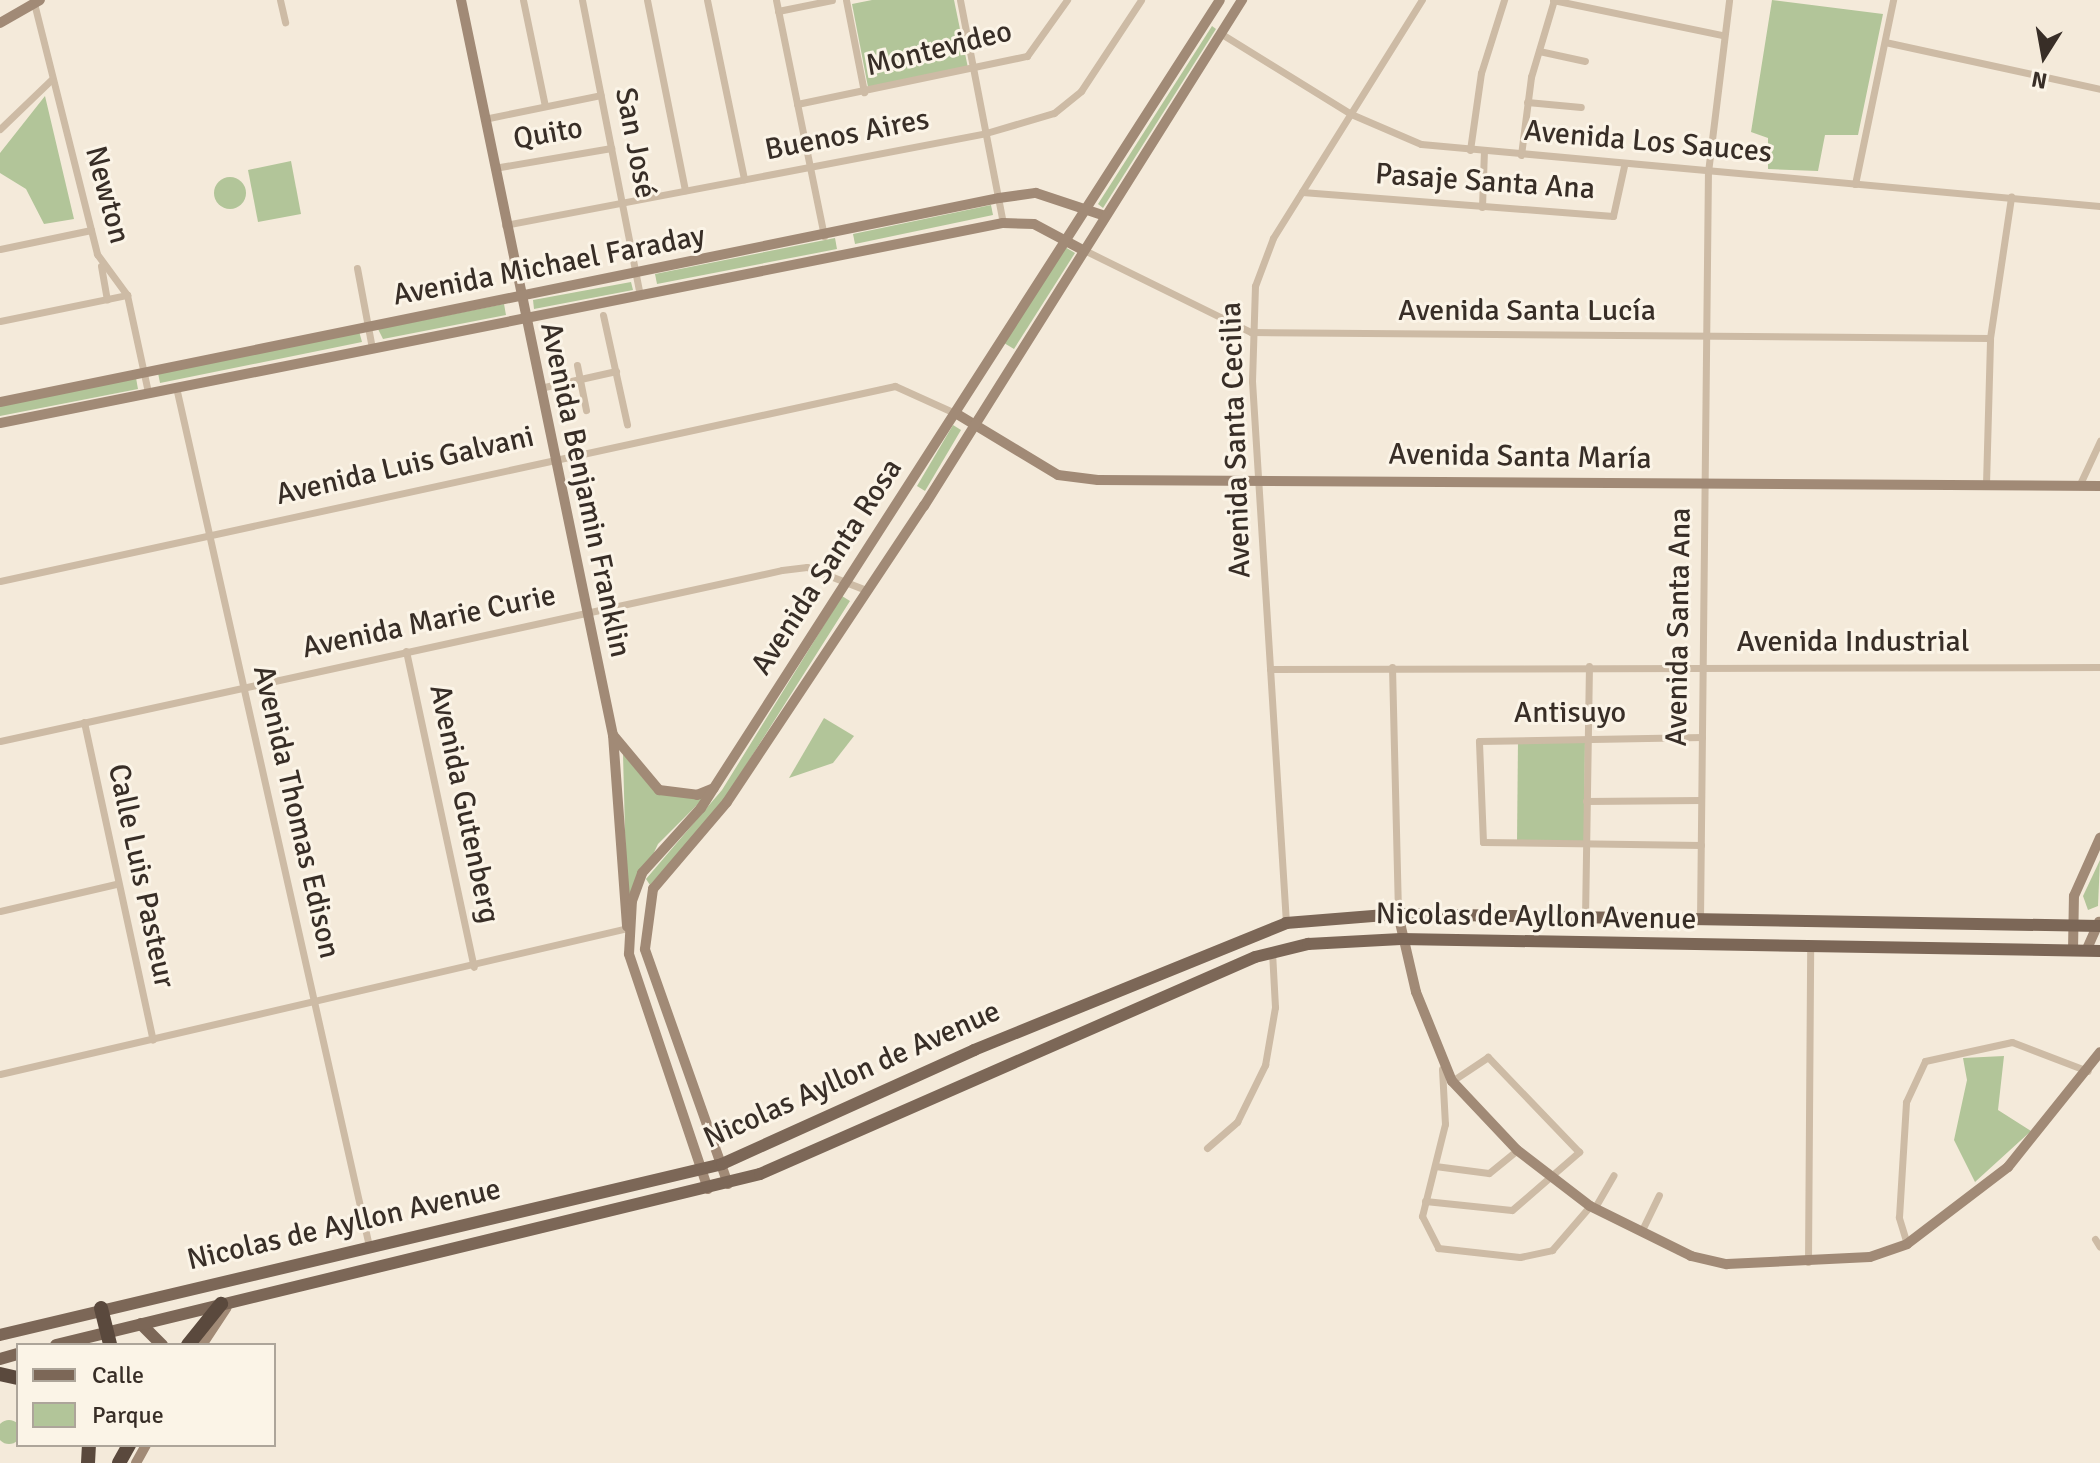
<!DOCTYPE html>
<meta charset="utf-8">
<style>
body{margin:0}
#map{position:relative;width:2100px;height:1463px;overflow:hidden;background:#f4eada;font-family:Signika,sans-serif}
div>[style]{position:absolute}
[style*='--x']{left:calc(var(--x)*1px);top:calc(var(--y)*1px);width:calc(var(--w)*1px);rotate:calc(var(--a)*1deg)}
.green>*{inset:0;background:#b2c599}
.round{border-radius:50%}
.street>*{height:7px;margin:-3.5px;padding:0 3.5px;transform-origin:3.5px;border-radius:3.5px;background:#cdbba5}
.secondary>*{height:10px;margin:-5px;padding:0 5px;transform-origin:5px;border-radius:5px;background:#a18a76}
.primary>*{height:12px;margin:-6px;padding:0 6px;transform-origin:6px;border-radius:6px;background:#7c6757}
.highway>*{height:14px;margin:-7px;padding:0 7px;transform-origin:7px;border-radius:7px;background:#5a493d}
span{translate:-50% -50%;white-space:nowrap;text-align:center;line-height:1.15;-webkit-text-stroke:6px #fbf4e7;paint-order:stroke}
.street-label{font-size:30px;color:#382e27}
.legend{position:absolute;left:16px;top:1343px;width:260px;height:104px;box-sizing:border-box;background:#fbf4e7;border:2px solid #ada59a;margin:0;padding:10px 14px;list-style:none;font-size:24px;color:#382e27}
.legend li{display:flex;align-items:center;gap:16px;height:40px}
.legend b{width:40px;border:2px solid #ada59a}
.north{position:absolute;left:2004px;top:16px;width:80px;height:80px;-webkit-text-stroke:6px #fbf4e7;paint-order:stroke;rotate:191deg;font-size:22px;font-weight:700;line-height:32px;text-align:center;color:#382e27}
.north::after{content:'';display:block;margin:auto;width:28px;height:36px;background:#382e27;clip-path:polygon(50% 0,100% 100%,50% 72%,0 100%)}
</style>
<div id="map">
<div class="green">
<i style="clip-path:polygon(872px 0,954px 0,968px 68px,868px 87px,852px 4px)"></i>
<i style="clip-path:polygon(1772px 0,1883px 14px,1858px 135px,1825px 135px,1818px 171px,1768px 169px,1768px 138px,1751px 132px)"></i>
<i style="clip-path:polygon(1212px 26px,1216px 29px,1103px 208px,1098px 204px)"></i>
<i style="clip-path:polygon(45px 96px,74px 219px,44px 224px,26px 189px,0 173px,0 153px)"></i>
<i style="clip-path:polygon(291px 161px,301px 214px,258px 222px,248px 170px)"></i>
<i class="round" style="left:214px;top:177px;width:32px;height:32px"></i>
<i style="clip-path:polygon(991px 205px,993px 215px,855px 244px,853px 234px)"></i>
<i style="clip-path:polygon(835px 238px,837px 249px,657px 284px,655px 274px)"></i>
<i style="clip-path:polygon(1065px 247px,1075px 253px,1014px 349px,1004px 343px)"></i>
<i style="clip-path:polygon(631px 282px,633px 290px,534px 309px,533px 300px)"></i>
<i style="clip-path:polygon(504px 304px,506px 315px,383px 339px,378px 329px)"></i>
<i style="clip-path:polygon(359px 331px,362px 342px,160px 383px,158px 373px)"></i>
<i style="clip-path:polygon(136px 378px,138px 389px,0 416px,0 406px)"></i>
<i style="clip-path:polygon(953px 425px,961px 430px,925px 491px,917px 486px)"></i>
<i style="clip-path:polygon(842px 596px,850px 601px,717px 811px,650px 885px,646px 879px,722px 790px)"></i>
<i style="clip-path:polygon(824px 718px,854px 736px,833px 763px,789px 778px)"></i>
<i style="clip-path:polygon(1518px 740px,1585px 741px,1584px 842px,1517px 842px)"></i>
<i style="clip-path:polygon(623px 754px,655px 792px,696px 799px,711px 791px,658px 844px,627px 910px)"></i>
<i style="clip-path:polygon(2100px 860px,2098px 906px,2088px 910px,2083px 896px)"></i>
<i style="clip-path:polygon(2004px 1056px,1998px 1110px,2031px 1131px,1975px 1182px,1954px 1140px,1967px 1080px,1963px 1058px)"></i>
<i class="round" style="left:-3px;top:1420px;width:24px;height:24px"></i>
</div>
<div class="street">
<i style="--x:280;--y:0;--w:23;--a:77"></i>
<i style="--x:523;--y:0;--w:108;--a:78.3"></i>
<i style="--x:582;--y:0;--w:301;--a:78.9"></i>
<i style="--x:647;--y:0;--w:194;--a:78.7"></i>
<i style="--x:707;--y:0;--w:183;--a:78.3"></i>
<i style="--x:776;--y:0;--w:241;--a:78.5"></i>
<i style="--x:846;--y:0;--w:94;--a:78.9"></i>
<i style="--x:960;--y:0;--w:227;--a:79.1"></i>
<i style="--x:1553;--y:0;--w:173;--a:11.7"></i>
<i style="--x:34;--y:3;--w:259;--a:75.9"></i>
<i style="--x:97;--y:254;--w:51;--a:53.8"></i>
<i style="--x:127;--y:295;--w:99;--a:77.8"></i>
<i style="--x:778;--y:11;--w:55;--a:-11.5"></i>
<i style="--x:1220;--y:33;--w:154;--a:31.7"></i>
<i style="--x:1351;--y:114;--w:76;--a:23.2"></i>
<i style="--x:1421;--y:144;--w:682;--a:5.22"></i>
<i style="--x:1885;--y:42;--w:220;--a:12.3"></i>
<i style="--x:1539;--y:51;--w:47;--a:12.3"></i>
<i style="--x:1527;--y:102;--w:54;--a:5.3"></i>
<i style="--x:797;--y:104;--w:235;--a:-11.8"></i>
<i style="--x:1027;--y:56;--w:69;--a:-54.5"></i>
<i style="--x:484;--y:119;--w:119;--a:-11.6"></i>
<i style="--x:0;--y:129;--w:71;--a:-43.9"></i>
<i style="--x:1470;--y:150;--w:78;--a:-81.9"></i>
<i style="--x:1481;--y:73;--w:77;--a:-72.5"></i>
<i style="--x:1521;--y:155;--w:79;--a:-82.7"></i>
<i style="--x:1531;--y:77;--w:80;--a:-73.4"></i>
<i style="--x:494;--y:168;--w:119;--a:-9.7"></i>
<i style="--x:1855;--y:184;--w:188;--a:-78.3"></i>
<i style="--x:1302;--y:192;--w:312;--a:4.4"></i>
<i style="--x:1613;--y:216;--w:51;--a:-77.6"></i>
<i style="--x:1482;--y:207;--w:56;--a:-88"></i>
<i style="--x:505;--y:225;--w:490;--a:-10.8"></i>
<i style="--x:986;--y:133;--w:71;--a:-16.4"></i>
<i style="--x:1054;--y:113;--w:35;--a:-39"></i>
<i style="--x:1081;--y:91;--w:109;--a:-56.6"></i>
<i style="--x:0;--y:249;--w:93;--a:-11.8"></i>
<i style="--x:1084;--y:250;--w:186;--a:26.2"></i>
<i style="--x:1251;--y:332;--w:739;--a:0.47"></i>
<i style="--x:101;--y:266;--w:34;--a:80"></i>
<i style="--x:357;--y:268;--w:81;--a:79.4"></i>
<i style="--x:603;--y:315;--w:112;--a:77.6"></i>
<i style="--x:0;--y:321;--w:130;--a:-11.6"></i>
<i style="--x:577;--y:365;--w:46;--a:78.7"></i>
<i style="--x:176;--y:387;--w:880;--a:77.34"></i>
<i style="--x:540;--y:388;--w:78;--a:-12.6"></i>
<i style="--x:1986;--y:484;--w:146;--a:-88.4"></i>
<i style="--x:1990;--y:338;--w:143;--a:-81.5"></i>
<i style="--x:2079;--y:486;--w:50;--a:-65"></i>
<i style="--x:0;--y:581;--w:916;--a:-12.29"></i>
<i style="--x:895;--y:386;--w:68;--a:24.3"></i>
<i style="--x:406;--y:651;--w:323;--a:77.9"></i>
<i style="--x:1392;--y:667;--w:247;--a:88.6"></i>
<i style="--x:1270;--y:669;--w:830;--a:-0.14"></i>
<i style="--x:84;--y:722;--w:325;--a:77.8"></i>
<i style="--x:0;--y:741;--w:800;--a:-12.33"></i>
<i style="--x:782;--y:570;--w:25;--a:-7"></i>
<i style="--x:807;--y:567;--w:63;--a:21.3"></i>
<i style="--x:1586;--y:801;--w:115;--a:-0.5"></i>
<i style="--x:1701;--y:845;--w:218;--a:-179.2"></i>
<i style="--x:1483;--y:842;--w:101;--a:-92.3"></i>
<i style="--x:1479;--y:741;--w:223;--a:-1"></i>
<i style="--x:0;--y:911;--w:119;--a:-13.1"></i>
<i style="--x:1585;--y:919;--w:253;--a:-89.1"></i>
<i style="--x:1700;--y:920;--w:748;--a:-89.39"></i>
<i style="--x:1708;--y:172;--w:173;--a:-83"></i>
<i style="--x:1286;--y:923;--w:543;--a:-93.59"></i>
<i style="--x:1252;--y:381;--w:95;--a:-88.2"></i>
<i style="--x:1255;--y:286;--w:51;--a:-69.4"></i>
<i style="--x:1273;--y:238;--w:281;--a:-58"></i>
<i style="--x:1442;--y:1069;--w:55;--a:86.9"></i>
<i style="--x:1445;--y:1124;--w:95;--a:104"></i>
<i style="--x:1422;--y:1216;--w:36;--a:63"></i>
<i style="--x:1438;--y:1248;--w:82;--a:6.3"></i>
<i style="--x:1520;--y:1257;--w:33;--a:-12"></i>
<i style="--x:1552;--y:1250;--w:58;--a:-49.2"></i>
<i style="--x:0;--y:1074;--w:645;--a:-13.09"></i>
<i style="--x:1207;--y:1148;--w:40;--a:-41"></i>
<i style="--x:1237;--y:1122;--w:64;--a:-63.8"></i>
<i style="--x:1265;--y:1065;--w:59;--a:-80.2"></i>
<i style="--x:1275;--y:1007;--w:55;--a:-93.1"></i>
<i style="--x:1435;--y:1166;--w:54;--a:7.4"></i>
<i style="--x:1489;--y:1173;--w:36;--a:-39"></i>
<i style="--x:1425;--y:1201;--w:87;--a:5.9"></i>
<i style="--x:1512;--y:1210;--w:89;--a:-40.9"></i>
<i style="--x:1579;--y:1152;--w:132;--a:-133.8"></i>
<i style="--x:1488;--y:1057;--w:43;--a:146.3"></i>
<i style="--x:1594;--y:1209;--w:39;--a:-60"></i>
<i style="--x:1641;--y:1232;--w:41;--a:-64.1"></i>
<i style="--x:2095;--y:1239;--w:9;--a:58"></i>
<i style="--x:1907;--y:1244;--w:28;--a:-107"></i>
<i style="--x:1899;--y:1217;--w:115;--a:-86.5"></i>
<i style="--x:1906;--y:1102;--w:45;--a:-65.1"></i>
<i style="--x:1925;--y:1061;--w:89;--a:-12.3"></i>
<i style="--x:2012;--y:1042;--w:81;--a:20.9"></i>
<i style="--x:1808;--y:1262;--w:315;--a:-89.6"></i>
</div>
<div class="secondary">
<i style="--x:461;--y:0;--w:751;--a:78.32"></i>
<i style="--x:613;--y:735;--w:192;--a:85.8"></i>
<i style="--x:0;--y:23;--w:46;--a:-29.9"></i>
<i style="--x:0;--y:402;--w:1020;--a:-11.54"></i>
<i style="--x:999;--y:198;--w:37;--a:-8"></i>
<i style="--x:1036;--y:193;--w:73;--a:18.4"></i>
<i style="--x:957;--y:414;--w:118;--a:31.1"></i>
<i style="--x:1058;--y:475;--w:40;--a:7.1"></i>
<i style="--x:1098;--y:480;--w:1002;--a:0.34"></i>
<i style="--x:0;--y:423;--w:1023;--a:-11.28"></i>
<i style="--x:1003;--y:223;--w:31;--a:2"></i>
<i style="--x:1034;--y:224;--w:55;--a:28"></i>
<i style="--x:613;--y:735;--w:72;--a:50.1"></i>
<i style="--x:659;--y:790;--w:38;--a:7"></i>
<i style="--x:697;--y:795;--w:18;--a:-22"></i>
<i style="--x:1398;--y:914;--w:80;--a:77"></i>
<i style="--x:1416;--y:992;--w:96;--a:68"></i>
<i style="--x:1452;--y:1081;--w:95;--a:46.7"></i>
<i style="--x:1517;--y:1150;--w:92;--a:37.5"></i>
<i style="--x:1590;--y:1206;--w:113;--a:26.3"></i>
<i style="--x:1691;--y:1256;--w:37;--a:13"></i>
<i style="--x:1727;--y:1264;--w:143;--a:-2.8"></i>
<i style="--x:1870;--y:1257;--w:39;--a:-19"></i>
<i style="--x:1907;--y:1244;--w:127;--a:-37.3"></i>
<i style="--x:2008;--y:1167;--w:147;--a:-51.3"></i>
<i style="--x:2073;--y:951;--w:55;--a:-89"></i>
<i style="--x:2074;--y:896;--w:64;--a:-65.9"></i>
<i style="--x:2086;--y:951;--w:32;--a:-66"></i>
<i style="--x:728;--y:1184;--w:249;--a:-109.5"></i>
<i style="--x:645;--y:949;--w:61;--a:-82.4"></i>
<i style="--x:653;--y:889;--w:114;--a:-49.6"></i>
<i style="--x:727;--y:802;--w:356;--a:-56.4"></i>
<i style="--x:924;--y:506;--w:598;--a:-57.85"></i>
<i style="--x:708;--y:1189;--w:248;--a:-108.6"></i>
<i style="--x:629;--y:954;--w:53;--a:-86.8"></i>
<i style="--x:632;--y:901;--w:30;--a:-70"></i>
<i style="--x:642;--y:873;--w:88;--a:-47.8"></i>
<i style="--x:701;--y:808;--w:960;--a:-57.29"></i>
<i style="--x:202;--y:1345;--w:45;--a:-56.7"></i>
<i style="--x:136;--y:1463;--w:21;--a:-61"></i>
</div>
<div class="primary">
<i style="--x:141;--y:1324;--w:30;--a:45"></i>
<i style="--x:0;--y:1335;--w:742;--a:-13.32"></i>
<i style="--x:722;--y:1164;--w:277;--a:-24.3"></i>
<i style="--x:974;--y:1050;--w:337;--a:-22.1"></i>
<i style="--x:1286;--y:923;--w:112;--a:-4.6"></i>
<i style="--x:1398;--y:914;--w:702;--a:0.98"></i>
<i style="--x:56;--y:1345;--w:724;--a:-13.65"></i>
<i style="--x:760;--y:1174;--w:540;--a:-23.67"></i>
<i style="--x:1255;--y:957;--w:55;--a:-13.8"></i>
<i style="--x:1308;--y:944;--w:93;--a:-3.1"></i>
<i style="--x:1401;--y:939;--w:699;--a:0.98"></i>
<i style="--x:0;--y:1359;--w:19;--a:-16"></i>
</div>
<div class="highway">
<i style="--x:101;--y:1308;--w:38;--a:76"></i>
<i style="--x:188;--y:1345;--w:53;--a:-51.2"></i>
<i style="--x:0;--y:1374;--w:18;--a:13"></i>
<i style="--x:88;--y:1463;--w:18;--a:-87"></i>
<i style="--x:119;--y:1463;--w:21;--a:-61"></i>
</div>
<div class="street-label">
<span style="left:939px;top:49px;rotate:-14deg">Montevideo</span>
<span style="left:548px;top:134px;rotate:-10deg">Quito</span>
<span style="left:847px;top:135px;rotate:-11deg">Buenos Aires</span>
<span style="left:1648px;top:142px;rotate:5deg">Avenida Los Sauces</span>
<span style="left:635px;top:143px;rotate:79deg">San José</span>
<span style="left:1485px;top:182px;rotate:4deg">Pasaje Santa Ana</span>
<span style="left:107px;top:195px;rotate:75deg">Newton</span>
<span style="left:549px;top:266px;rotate:-11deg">Avenida Michael Faraday</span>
<span style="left:1527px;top:311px">Avenida Santa Lucía</span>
<span style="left:1236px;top:440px;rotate:-92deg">Avenida Santa Cecilia</span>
<span style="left:1520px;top:457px;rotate:1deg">Avenida Santa María</span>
<span style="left:405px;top:466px;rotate:-13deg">Avenida Luis Galvani</span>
<span style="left:585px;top:490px;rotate:78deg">Avenida Benjamin Franklin</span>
<span style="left:827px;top:567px;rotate:-57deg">Avenida Santa Rosa</span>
<span style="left:429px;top:622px;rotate:-12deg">Avenida Marie Curie</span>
<span style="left:1679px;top:627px;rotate:-89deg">Avenida Santa Ana</span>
<span style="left:1853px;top:642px">Avenida Industrial</span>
<span style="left:1570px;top:713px">Antisuyo</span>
<span style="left:464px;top:804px;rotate:78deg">Avenida Gutenberg</span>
<span style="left:296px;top:812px;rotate:77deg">Avenida Thomas Edison</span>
<span style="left:141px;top:876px;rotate:78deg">Calle Luis Pasteur</span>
<span style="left:1536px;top:917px;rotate:1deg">Nicolas de Ayllon Avenue</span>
<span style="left:852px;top:1075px;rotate:-24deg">Nicolas Ayllon de Avenue</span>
<span style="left:344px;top:1225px;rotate:-13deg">Nicolas de Ayllon Avenue</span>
</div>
<ul class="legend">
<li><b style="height:10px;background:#7c6757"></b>Calle</li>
<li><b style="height:22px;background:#b2c599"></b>Parque</li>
</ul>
<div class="north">N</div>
</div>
